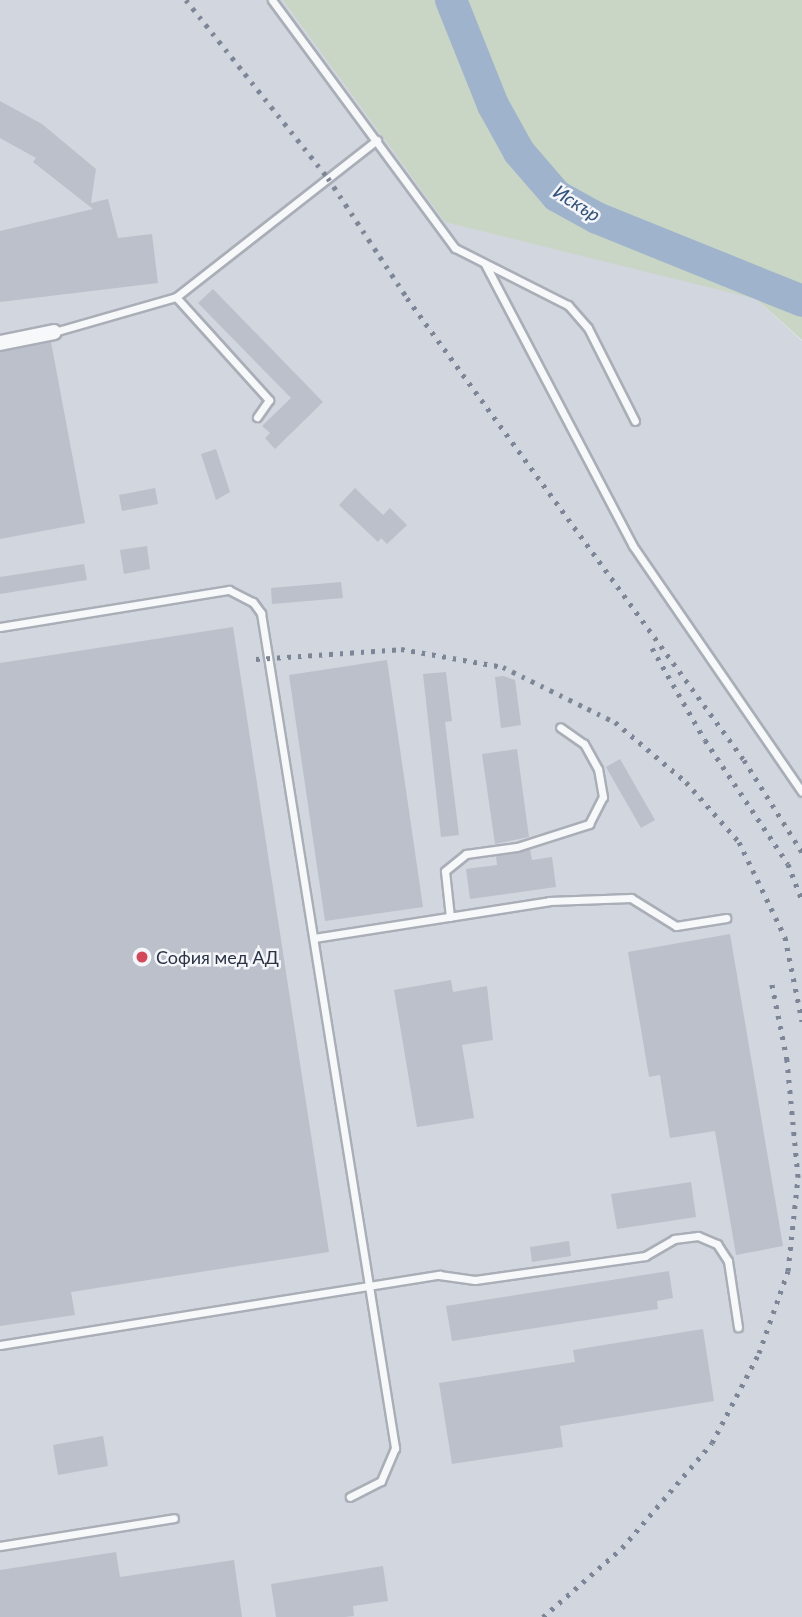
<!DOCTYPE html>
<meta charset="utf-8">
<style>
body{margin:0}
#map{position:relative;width:802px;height:1617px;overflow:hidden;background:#e4e7ec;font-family:Lato,sans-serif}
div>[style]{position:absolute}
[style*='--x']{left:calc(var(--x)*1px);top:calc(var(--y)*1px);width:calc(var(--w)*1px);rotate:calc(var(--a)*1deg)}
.built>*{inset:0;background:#d2d6de}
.green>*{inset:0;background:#c9d6c5}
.river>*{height:32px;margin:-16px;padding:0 16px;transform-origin:16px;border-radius:16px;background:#9fb4cc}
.building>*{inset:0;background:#bbc0ca}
.roads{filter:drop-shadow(2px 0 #a9aeb7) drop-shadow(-2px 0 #a9aeb7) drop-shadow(0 2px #a9aeb7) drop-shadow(0 -2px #a9aeb7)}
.lane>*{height:7px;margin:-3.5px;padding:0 3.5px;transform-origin:3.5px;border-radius:3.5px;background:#f7f8fa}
.street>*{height:14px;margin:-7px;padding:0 7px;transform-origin:7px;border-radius:7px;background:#f7f8fa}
.rail>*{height:5px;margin-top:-2.5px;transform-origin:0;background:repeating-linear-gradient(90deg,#7d8696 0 3.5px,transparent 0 10.5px)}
.dots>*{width:19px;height:19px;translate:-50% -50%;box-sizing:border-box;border:4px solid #f4f6f9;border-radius:50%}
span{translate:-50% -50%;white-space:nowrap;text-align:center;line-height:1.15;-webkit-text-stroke:5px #f4f6f9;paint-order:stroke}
.poi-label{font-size:18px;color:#2b3445}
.left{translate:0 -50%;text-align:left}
.water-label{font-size:19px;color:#34527a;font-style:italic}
</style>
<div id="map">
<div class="built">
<i style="clip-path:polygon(0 0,348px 0,655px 271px,756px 299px,802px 341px,802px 1617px,0 1617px)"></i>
</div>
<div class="green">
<i style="clip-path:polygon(283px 0,802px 0,802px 340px,756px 299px,445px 222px)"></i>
</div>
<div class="river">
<i style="--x:451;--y:0;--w:113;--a:68.2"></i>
<i style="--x:493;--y:105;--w:54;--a:61"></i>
<i style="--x:519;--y:152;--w:58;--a:49.2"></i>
<i style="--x:557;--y:196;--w:46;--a:28.8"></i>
<i style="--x:597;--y:218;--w:221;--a:22"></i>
</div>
<div class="building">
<i style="clip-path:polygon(0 101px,42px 124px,96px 169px,91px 203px,108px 199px,118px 238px,152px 234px,158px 283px,0 302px,0 231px,93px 209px,33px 162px,36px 158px,0 138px)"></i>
<i style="clip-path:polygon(213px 289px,323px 402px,275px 449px,265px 438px,270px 433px,262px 426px,291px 398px,198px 303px)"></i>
<i style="clip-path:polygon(51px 342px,85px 523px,0 539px,0 352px)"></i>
<i style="clip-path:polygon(216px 449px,230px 492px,216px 500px,201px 454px)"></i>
<i style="clip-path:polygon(155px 488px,158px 504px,122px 511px,119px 495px)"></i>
<i style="clip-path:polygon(355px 488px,383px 515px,390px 508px,407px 525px,387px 544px,381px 538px,378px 542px,339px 505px)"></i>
<i style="clip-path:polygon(147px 546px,150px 569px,124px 574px,120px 550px)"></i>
<i style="clip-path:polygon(84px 564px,87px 580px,0 594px,0 577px)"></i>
<i style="clip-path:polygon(341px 582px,343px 598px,272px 604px,271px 588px)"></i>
<i style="clip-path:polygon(233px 627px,329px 1252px,71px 1292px,75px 1315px,0 1326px,0 663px)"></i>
<i style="clip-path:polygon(387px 660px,423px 907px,325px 921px,289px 675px)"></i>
<i style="clip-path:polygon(446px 672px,452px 721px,445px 722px,459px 835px,441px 837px,423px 674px)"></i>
<i style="clip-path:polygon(503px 676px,515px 680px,521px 725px,501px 728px,495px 677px)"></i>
<i style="clip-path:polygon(517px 749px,529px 837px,495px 844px,482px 754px)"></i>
<i style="clip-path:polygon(620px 759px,655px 820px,641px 828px,606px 767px)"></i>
<i style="clip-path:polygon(530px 849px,532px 860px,552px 857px,556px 887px,470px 899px,466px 869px,497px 865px,496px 856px)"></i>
<i style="clip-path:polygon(730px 934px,783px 1246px,736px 1255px,715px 1131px,670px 1138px,660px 1075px,649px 1077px,628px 952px)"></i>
<i style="clip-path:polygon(451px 980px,453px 992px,487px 986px,493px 1040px,462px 1045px,474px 1118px,417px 1127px,394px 990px)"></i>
<i style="clip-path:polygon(691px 1182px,696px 1217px,617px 1229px,611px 1194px)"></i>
<i style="clip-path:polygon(569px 1241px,571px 1256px,532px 1262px,530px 1247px)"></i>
<i style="clip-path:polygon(669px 1271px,673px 1298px,657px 1301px,658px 1309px,452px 1341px,446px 1306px)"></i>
<i style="clip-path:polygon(703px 1329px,714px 1401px,560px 1426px,563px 1447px,452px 1464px,439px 1383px,575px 1362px,573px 1350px)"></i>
<i style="clip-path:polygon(103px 1436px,108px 1466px,58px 1475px,53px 1445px)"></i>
<i style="clip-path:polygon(116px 1552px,120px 1577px,234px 1560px,242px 1617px,0 1617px,0 1570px)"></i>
<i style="clip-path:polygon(383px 1566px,388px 1601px,353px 1606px,354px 1616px,345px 1617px,276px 1617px,271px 1584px)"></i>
</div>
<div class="roads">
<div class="lane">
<i style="--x:272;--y:0;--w:308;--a:53.6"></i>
<i style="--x:455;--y:248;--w:127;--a:26.8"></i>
<i style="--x:568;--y:305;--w:30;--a:49"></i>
<i style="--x:588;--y:328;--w:104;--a:63.2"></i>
<i style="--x:485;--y:264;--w:318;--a:62.3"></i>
<i style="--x:633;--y:546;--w:298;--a:55.5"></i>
<i style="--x:176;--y:297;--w:139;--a:47.9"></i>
<i style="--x:269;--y:400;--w:21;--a:125"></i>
<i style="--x:54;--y:332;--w:127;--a:-16"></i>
<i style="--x:176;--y:297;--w:255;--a:-38"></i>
<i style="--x:0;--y:627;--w:232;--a:-9.2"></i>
<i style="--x:229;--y:590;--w:27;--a:27"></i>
<i style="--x:253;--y:602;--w:14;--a:54"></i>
<i style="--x:261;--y:613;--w:846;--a:80.88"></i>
<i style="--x:395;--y:1448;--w:36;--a:113"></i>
<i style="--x:381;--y:1481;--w:35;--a:153"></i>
<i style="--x:450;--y:917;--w:46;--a:-96.2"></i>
<i style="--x:445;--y:871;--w:27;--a:-39"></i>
<i style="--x:466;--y:854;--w:51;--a:-7.8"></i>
<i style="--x:517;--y:847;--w:76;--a:-17.7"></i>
<i style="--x:589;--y:824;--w:30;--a:-63"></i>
<i style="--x:603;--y:797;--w:28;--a:-100"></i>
<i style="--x:598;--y:769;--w:29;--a:-119"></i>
<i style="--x:584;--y:744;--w:29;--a:-145"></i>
<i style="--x:314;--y:938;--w:238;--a:-8.9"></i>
<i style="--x:549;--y:901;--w:82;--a:-2.1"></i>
<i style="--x:631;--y:898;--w:53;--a:31.9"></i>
<i style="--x:676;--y:926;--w:51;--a:-9.1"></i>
<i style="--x:0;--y:1345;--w:445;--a:-9.1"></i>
<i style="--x:439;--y:1275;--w:36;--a:8"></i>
<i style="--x:475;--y:1280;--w:172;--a:-8"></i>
<i style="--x:645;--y:1256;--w:34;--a:-30"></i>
<i style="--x:674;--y:1239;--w:24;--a:-7"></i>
<i style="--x:698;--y:1236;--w:21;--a:23"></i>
<i style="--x:717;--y:1244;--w:20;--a:57"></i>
<i style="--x:728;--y:1261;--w:67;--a:81.4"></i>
<i style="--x:0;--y:1546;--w:176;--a:-9.1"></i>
</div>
<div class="street">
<i style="--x:0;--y:343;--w:55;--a:-11.5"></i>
</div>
</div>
<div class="rail">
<i style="--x:186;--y:0;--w:228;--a:51.4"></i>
<i style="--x:328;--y:178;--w:144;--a:56.6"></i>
<i style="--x:407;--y:298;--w:572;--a:53.89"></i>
<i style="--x:744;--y:760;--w:109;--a:57.8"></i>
<i style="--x:652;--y:648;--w:106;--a:60.1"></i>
<i style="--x:705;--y:740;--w:149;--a:56.2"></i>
<i style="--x:788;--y:864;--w:39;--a:69"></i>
<i style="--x:256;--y:659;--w:145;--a:-3.9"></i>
<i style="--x:401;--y:649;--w:104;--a:10"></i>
<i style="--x:503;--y:667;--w:125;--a:26.2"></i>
<i style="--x:615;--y:722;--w:93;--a:40.2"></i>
<i style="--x:686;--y:782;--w:80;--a:48.5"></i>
<i style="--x:739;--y:842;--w:106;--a:64.2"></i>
<i style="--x:785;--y:937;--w:86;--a:78.6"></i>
<i style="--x:543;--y:1617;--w:105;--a:-41.1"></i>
<i style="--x:622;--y:1548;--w:138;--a:-49.4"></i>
<i style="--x:712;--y:1443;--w:102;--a:-62.4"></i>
<i style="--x:759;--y:1353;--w:87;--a:-70.5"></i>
<i style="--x:788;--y:1271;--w:95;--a:-83.9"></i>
<i style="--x:798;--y:1177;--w:118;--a:-95.4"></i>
<i style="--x:787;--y:1060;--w:82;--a:-101.3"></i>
</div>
<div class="dots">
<i style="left:142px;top:957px;background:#d1495b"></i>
</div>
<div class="poi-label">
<span class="left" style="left:156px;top:957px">София мед АД</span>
</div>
<div class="water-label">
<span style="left:577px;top:203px;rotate:32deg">Искър</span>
</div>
</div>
